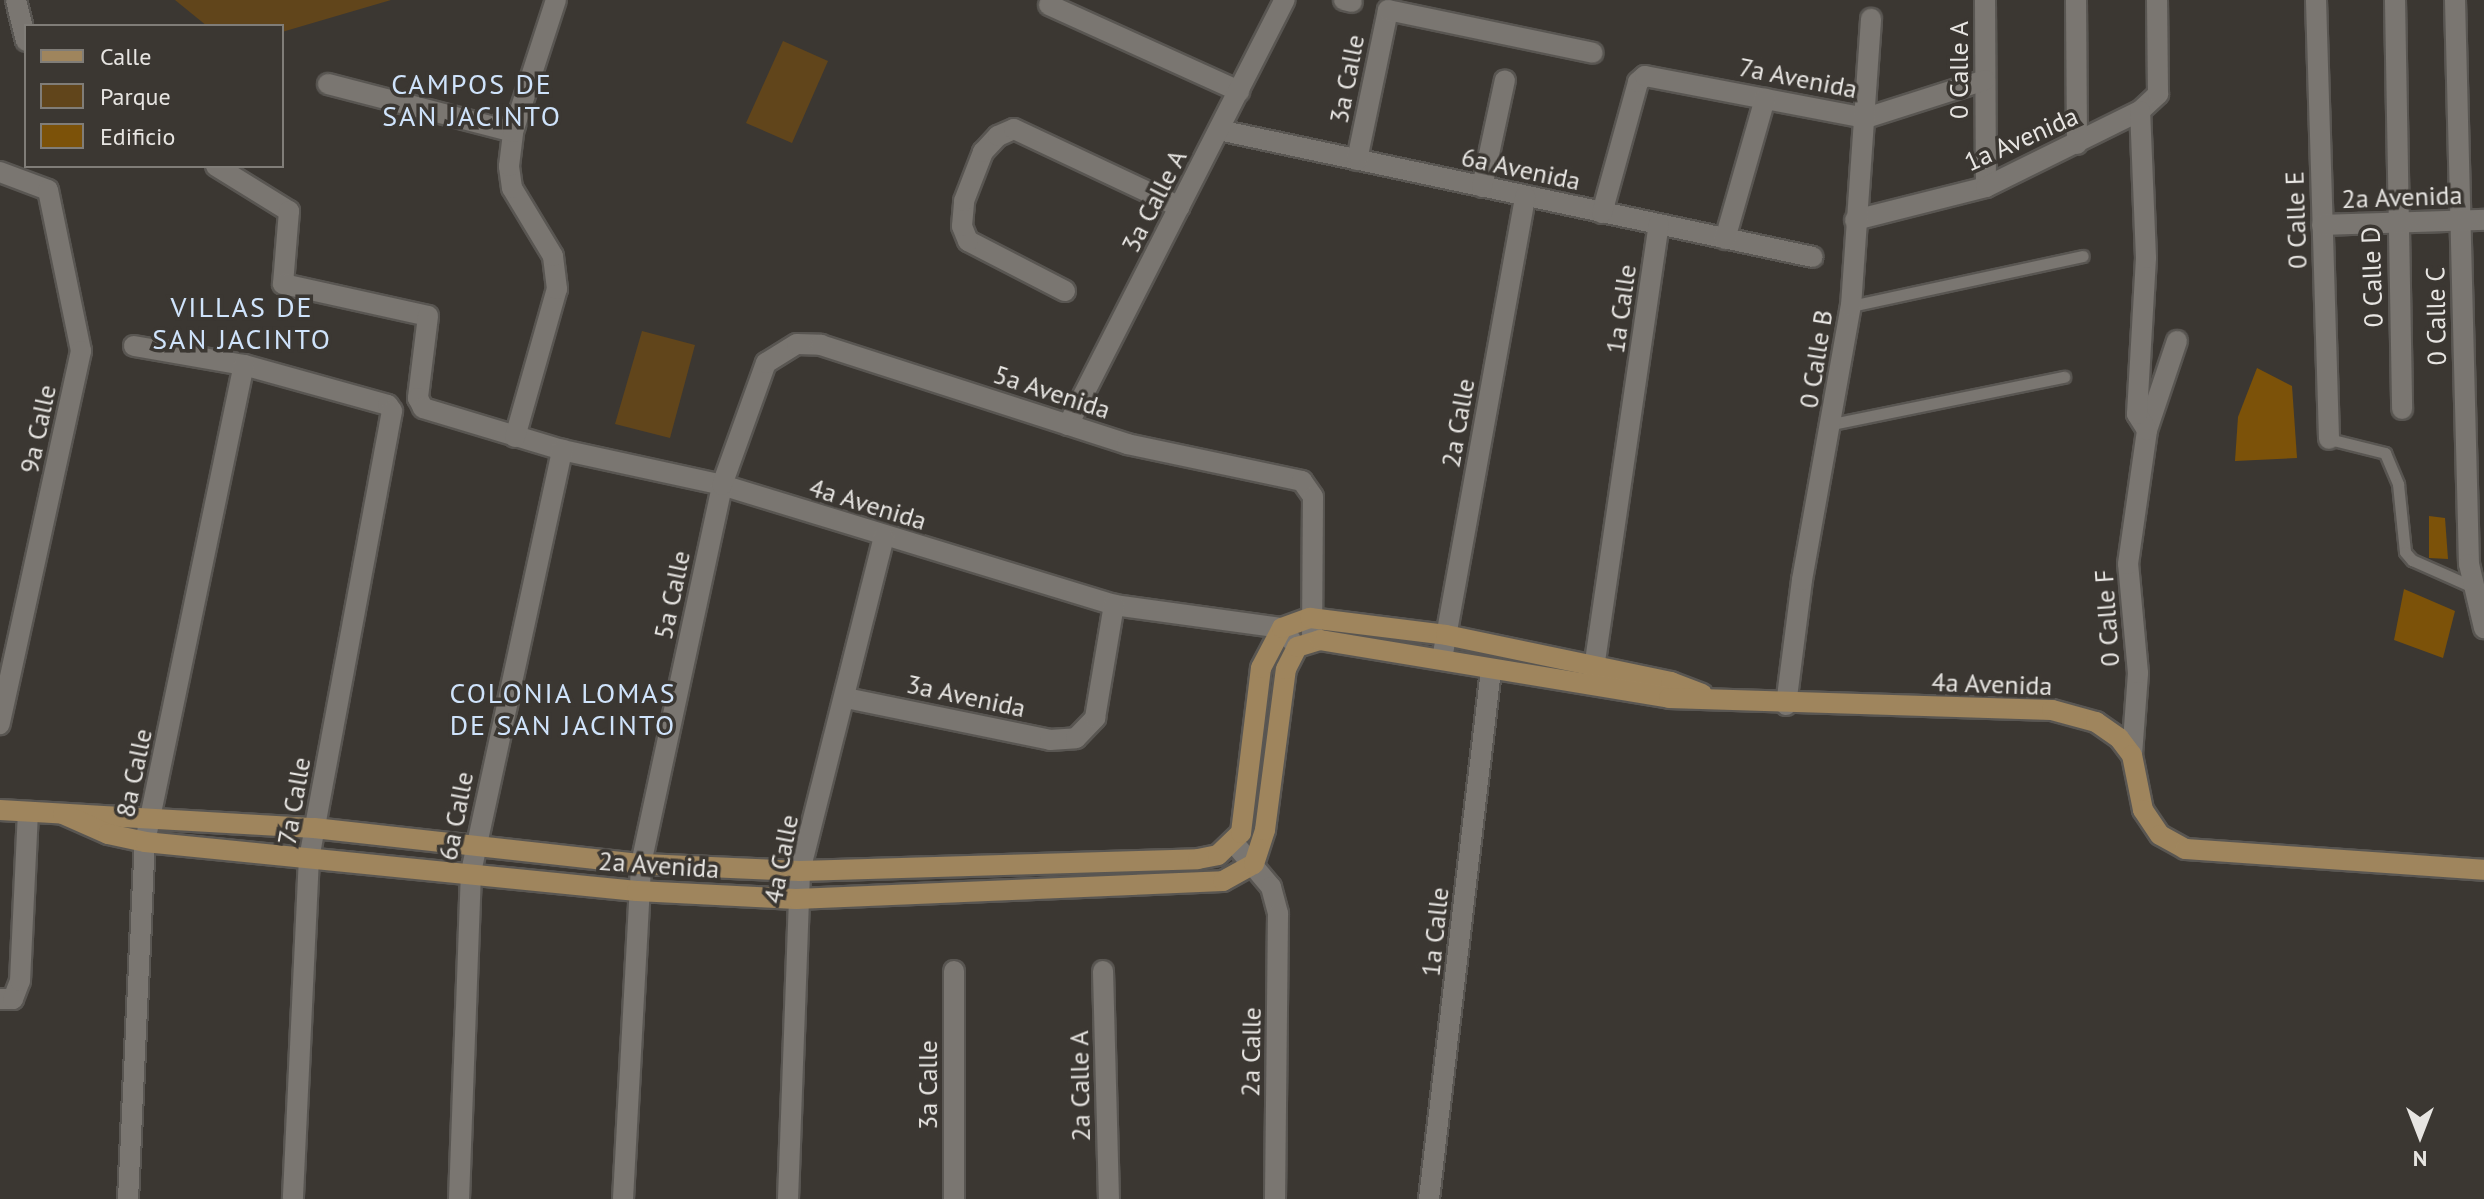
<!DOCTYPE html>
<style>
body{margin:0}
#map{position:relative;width:2484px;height:1199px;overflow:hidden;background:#3b3732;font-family:"PT Sans",sans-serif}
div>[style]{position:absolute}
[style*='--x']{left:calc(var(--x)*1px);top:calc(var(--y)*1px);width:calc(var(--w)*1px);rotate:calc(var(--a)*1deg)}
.green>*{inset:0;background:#61451b}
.building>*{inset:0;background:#7c5209}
.roads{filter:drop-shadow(2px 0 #595652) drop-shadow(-2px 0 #595652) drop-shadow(0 2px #595652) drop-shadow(0 -2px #595652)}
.lane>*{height:11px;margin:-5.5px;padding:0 5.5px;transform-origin:5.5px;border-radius:5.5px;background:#7a7671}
.street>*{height:20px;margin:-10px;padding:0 10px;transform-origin:10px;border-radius:10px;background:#7a7671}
.secondary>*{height:20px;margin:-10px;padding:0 10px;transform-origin:10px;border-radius:10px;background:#9f855d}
span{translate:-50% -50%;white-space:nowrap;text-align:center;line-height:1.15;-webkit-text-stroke:7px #3b3732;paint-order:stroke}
.street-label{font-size:26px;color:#e7e5e2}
.neighbourhood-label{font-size:28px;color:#cfe3fb;letter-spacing:2px}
.legend{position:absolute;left:24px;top:24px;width:260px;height:144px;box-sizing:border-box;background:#3b3732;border:2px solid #807d78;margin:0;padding:10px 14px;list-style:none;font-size:24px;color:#e7e5e2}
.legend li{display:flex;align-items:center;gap:16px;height:40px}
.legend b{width:40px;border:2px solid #807d78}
.north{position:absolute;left:2380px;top:1095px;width:80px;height:80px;-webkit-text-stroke:6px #3b3732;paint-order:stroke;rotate:180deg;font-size:22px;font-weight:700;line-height:32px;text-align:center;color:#e7e5e2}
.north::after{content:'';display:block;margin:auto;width:28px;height:36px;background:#e7e5e2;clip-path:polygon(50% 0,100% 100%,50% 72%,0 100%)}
</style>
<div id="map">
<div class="green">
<i style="clip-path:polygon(175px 0,391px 0,282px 32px,282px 26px,207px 26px)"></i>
<i style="clip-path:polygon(783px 41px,828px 61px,792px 143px,746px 123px)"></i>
<i style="clip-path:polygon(642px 331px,695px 345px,670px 438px,615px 424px)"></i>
</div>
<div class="building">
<i style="clip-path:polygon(2257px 368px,2292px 386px,2297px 458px,2235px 461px,2238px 417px)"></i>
<i style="clip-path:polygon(2429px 516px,2445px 518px,2448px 559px,2429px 558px)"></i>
<i style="clip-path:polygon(2404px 589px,2455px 611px,2443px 658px,2394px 640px)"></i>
</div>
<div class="roads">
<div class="lane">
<i style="--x:1851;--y:306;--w:237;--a:-12.2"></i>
<i style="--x:1832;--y:424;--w:237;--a:-11.5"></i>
<i style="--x:2329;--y:439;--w:58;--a:14"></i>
<i style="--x:2385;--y:453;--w:34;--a:67"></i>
<i style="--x:2398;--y:484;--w:68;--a:84.1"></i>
<i style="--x:2405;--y:552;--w:11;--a:49"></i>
<i style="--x:2412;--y:560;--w:67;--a:23.9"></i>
</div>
<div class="street">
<i style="--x:16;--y:0;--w:42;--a:76.3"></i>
<i style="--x:1344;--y:0;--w:8;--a:14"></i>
<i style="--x:1985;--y:0;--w:187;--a:89.7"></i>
<i style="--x:2076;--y:0;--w:144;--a:89.6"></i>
<i style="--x:2316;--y:0;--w:439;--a:88.3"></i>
<i style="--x:2395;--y:0;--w:409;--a:89"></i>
<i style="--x:2455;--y:0;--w:564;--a:88.58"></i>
<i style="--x:2469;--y:564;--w:66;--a:76.8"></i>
<i style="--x:1049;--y:5;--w:209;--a:24.4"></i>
<i style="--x:328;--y:84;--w:191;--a:14.5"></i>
<i style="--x:1219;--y:130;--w:607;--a:12.07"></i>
<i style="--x:1357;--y:160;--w:153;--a:-78.3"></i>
<i style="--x:1388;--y:10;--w:209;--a:11.8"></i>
<i style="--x:216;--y:166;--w:86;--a:31.7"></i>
<i style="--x:289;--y:211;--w:73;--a:94.7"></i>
<i style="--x:283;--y:284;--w:148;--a:12.4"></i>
<i style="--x:428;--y:316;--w:83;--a:97"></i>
<i style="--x:418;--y:398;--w:11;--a:63"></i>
<i style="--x:423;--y:408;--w:145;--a:16.8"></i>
<i style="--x:562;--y:450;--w:164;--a:12.3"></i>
<i style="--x:722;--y:485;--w:410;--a:17"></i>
<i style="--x:1114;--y:605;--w:170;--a:7.8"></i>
<i style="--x:1282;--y:628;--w:15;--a:53"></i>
<i style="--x:0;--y:172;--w:51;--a:20.6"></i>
<i style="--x:48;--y:190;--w:164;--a:78.4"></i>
<i style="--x:81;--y:351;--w:382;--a:102.3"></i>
<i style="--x:1482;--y:187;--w:109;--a:-77.9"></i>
<i style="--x:1602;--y:213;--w:136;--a:-74.6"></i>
<i style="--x:1638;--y:82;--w:9;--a:-41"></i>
<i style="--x:1645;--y:76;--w:225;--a:10.8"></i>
<i style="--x:1866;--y:118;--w:125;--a:-17.7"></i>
<i style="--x:1855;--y:220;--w:135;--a:-14.1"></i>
<i style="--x:1986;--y:187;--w:172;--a:-26.3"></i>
<i style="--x:2140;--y:111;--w:25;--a:-43"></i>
<i style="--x:2158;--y:94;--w:94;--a:-90.6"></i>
<i style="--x:2322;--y:225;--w:162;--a:-1.8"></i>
<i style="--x:1725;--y:239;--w:146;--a:-74.1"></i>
<i style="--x:1065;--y:291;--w:109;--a:-152.7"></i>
<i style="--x:968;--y:241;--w:16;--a:-112"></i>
<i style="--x:962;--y:226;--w:25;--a:-85"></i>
<i style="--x:964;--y:201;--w:53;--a:-68.8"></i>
<i style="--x:983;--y:152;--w:22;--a:-47"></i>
<i style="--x:998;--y:136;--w:17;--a:-24"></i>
<i style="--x:1014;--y:129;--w:183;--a:25.2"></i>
<i style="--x:134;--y:346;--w:112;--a:9.8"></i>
<i style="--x:244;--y:365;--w:149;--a:15.5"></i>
<i style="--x:388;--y:405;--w:7;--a:56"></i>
<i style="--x:392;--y:411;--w:454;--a:100.5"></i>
<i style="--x:309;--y:857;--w:342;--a:92.7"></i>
<i style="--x:1068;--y:425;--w:477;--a:-63"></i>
<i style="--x:2147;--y:430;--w:94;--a:-71.4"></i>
<i style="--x:515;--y:437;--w:154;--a:-74.2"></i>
<i style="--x:557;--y:289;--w:33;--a:-97"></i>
<i style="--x:553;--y:256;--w:79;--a:-121.1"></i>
<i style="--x:512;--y:188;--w:22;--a:-98"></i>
<i style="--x:509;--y:166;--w:34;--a:-83"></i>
<i style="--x:513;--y:132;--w:139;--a:-72"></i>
<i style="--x:1442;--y:659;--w:470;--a:-79.8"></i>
<i style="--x:1592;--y:682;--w:462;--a:-81.7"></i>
<i style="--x:846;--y:698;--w:208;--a:11.6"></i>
<i style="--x:1050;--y:740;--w:26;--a:-4"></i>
<i style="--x:1076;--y:738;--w:28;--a:-46"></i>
<i style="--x:1095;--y:718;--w:115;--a:-80.5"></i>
<i style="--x:1786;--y:705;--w:126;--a:-82.7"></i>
<i style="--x:1802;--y:580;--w:278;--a:-79.9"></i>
<i style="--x:1851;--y:306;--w:288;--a:-86"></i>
<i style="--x:2132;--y:755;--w:82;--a:-85.8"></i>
<i style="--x:2138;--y:673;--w:109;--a:-95.2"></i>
<i style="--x:2128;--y:564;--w:135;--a:-81.9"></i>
<i style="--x:2147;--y:430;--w:19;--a:-122"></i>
<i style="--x:2137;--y:414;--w:156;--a:-86.7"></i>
<i style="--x:2146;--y:258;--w:147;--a:-92.3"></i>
<i style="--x:1234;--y:843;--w:57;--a:49.9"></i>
<i style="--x:1271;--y:887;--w:28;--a:75"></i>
<i style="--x:1278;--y:914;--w:285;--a:90.6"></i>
<i style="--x:954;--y:971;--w:228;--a:90"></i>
<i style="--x:1103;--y:971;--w:228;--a:88.5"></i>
<i style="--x:0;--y:999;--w:13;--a:0"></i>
<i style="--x:13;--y:999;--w:19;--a:-69"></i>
<i style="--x:20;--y:981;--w:169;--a:-87.3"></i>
<i style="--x:128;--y:1199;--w:357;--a:-87.3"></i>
<i style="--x:145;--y:842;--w:487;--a:-78.3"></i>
<i style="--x:459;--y:1199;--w:327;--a:-87.9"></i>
<i style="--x:471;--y:872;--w:432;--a:-77.8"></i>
<i style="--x:623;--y:1199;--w:335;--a:-86.9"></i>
<i style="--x:641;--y:864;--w:388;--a:-77.9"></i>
<i style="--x:722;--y:485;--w:130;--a:-70.2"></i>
<i style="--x:766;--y:363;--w:36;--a:-32"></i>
<i style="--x:797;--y:344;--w:24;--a:2"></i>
<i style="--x:821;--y:345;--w:322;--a:17.9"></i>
<i style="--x:1127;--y:444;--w:179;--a:11.9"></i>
<i style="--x:1302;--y:481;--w:19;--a:55"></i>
<i style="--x:1313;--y:497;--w:143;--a:90.4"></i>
<i style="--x:788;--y:1199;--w:328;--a:-87.9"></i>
<i style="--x:800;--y:871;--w:344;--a:-75.9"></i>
<i style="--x:1429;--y:1199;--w:533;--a:-83.32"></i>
</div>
<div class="secondary">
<i style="--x:0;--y:810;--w:315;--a:3.3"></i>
<i style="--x:314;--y:828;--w:329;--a:6.3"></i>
<i style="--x:641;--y:864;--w:159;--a:2.5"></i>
<i style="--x:800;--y:871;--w:398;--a:-1.7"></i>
<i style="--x:1198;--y:859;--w:20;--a:-11"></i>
<i style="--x:1218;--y:855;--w:32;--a:-44"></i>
<i style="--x:1241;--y:833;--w:166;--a:-83.1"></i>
<i style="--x:1261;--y:668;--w:45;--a:-62.3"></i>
<i style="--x:1282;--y:628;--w:30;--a:-20"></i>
<i style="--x:1310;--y:618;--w:137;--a:7.1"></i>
<i style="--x:1446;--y:635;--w:230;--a:11.8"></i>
<i style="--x:1671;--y:682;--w:33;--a:21"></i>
<i style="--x:63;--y:814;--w:49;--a:24"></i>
<i style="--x:108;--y:834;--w:38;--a:12"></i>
<i style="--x:145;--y:842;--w:494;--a:5.7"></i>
<i style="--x:637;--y:891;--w:159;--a:2.9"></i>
<i style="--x:796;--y:899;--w:427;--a:-2.4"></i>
<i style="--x:1223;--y:881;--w:35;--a:-29"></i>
<i style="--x:1254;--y:864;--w:36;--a:-72"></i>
<i style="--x:1265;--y:830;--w:162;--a:-82.6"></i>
<i style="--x:1286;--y:669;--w:25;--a:-63"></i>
<i style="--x:1297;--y:647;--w:24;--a:-17"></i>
<i style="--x:1320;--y:640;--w:354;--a:9.4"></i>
<i style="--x:1669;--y:698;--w:383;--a:1.8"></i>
<i style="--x:2052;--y:710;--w:46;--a:15.3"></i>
<i style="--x:2096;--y:722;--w:28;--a:35"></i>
<i style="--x:2119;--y:738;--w:21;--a:53"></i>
<i style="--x:2132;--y:755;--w:56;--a:78.7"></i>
<i style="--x:2143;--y:810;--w:30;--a:56"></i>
<i style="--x:2160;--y:835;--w:29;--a:29"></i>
<i style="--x:2185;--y:849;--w:300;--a:4"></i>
</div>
</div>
<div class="street-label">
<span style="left:1959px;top:70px;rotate:-90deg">0 Calle A</span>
<span style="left:1798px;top:78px;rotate:11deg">7a Avenida</span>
<span style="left:1347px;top:79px;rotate:-79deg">3a Calle</span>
<span style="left:2021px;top:139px;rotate:-24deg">1a Avenida</span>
<span style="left:1521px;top:169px;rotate:12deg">6a Avenida</span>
<span style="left:2402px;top:197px;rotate:-2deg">2a Avenida</span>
<span style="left:1154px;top:201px;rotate:-63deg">3a Calle A</span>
<span style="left:2296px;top:220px;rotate:-92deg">0 Calle E</span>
<span style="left:2372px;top:277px;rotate:-92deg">0 Calle D</span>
<span style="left:1621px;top:309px;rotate:-82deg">1a Calle</span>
<span style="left:2436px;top:316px;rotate:-91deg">0 Calle C</span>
<span style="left:1816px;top:359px;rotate:-81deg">0 Calle B</span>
<span style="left:1052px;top:392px;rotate:18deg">5a Avenida</span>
<span style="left:1458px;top:423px;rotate:-80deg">2a Calle</span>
<span style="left:38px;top:429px;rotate:-78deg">9a Calle</span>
<span style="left:868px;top:504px;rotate:17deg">4a Avenida</span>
<span style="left:672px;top:595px;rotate:-78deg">5a Calle</span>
<span style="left:2107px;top:618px;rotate:-94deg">0 Calle F</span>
<span style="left:1992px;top:684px;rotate:2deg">4a Avenida</span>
<span style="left:966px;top:696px;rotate:12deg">3a Avenida</span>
<span style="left:134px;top:773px;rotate:-78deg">8a Calle</span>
<span style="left:294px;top:801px;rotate:-80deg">7a Calle</span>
<span style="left:456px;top:816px;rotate:-79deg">6a Calle</span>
<span style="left:781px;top:859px;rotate:-79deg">4a Calle</span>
<span style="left:659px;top:865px;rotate:4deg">2a Avenida</span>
<span style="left:1435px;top:932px;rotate:-84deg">1a Calle</span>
<span style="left:1251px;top:1052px;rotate:-89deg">2a Calle</span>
<span style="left:928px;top:1085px;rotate:-90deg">3a Calle</span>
<span style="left:1080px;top:1086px;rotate:-91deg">2a Calle A</span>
</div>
<div class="neighbourhood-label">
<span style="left:472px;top:100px">CAMPOS DE<br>SAN JACINTO</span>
<span style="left:242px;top:323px">VILLAS DE<br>SAN JACINTO</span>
<span style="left:563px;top:709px">COLONIA LOMAS<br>DE SAN JACINTO</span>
</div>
<ul class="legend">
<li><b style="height:10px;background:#9f855d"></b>Calle</li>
<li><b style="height:22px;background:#61451b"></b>Parque</li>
<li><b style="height:22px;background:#7c5209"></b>Edificio</li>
</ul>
<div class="north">N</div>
</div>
